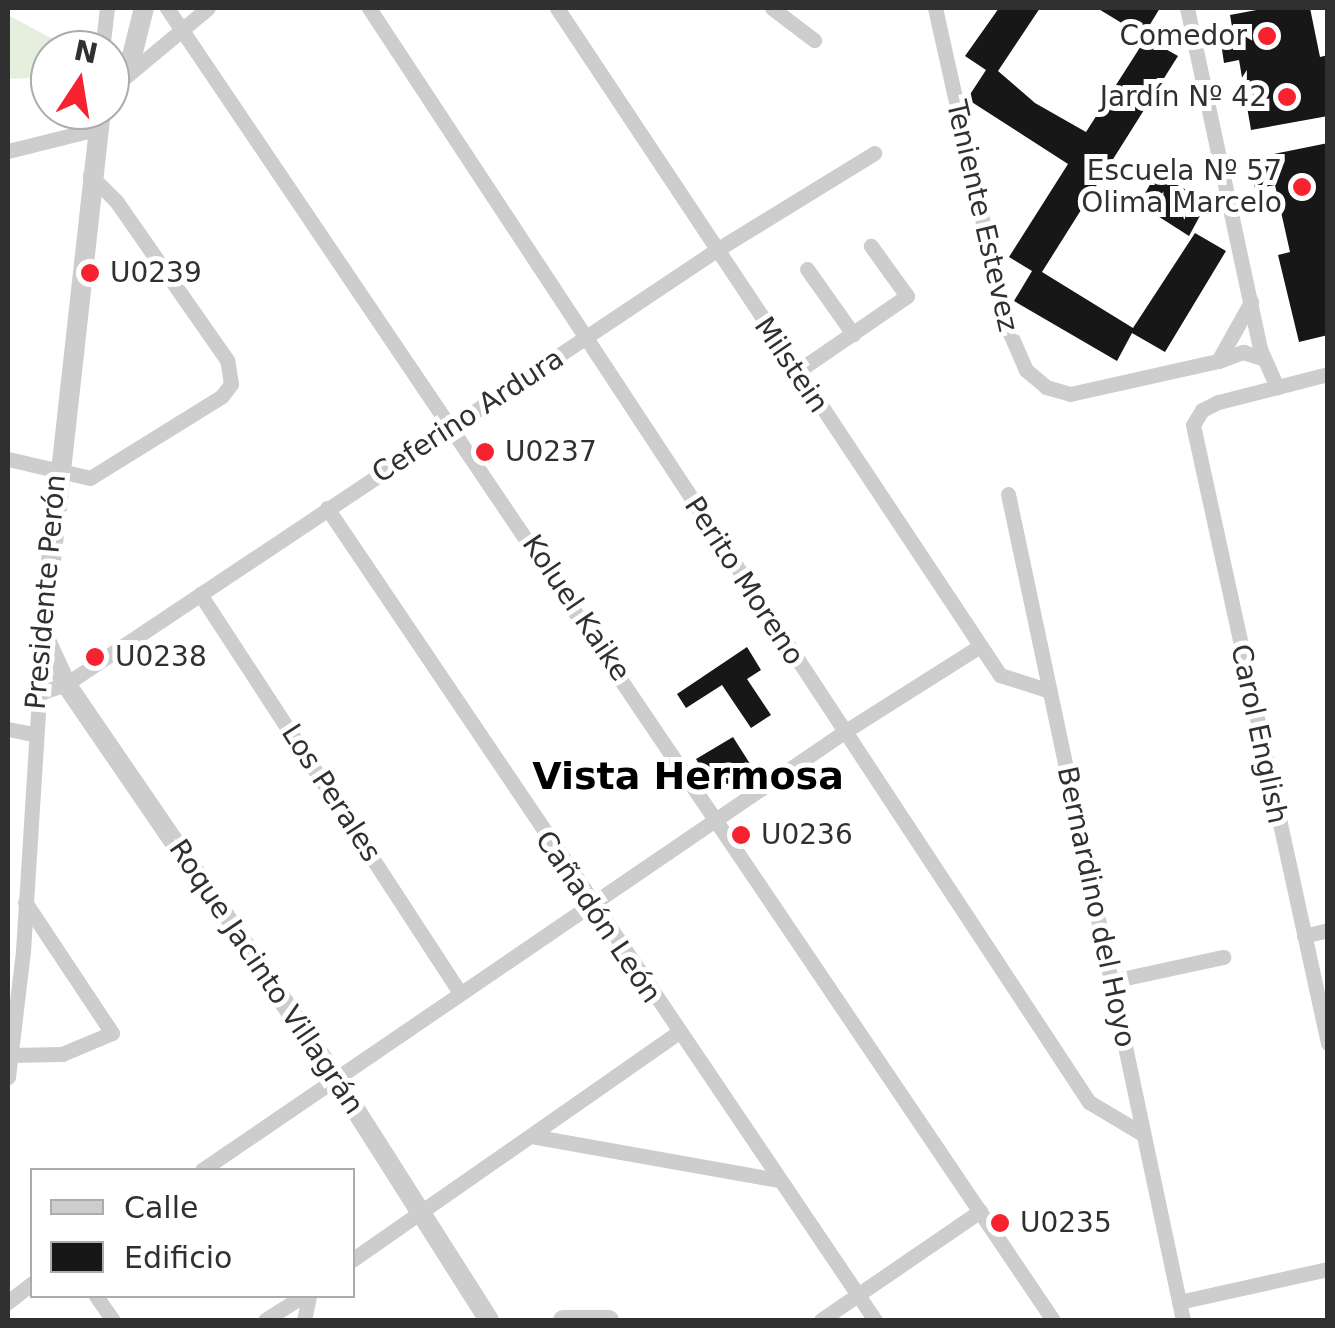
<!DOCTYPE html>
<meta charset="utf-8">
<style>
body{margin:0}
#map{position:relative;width:1335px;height:1328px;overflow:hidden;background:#fff;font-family:"DejaVu Sans",sans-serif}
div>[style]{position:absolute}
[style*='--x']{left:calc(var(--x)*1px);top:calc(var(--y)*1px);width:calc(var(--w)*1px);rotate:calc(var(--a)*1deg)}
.green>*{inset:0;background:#e6eedd}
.building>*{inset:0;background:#171717}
.minor>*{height:15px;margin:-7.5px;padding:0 7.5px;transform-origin:7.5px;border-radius:7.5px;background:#cdcdcd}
.tertiary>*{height:20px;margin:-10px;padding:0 10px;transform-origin:10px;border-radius:10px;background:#cdcdcd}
.dots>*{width:28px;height:28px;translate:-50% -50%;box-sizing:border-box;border:5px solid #fff;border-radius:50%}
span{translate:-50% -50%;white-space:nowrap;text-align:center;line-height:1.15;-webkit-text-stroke:10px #fff;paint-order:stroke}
.poi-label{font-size:28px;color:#303030}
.right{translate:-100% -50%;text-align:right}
.left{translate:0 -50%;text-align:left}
.street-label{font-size:28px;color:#303030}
.district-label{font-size:38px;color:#000;font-weight:700}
.frame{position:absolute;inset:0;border:10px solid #303030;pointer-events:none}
.legend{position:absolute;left:30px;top:1168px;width:325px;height:130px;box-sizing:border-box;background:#fff;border:2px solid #acacac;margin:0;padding:12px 18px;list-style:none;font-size:30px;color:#303030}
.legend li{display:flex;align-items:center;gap:20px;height:50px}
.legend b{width:50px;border:2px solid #acacac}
.north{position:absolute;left:30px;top:30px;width:100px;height:100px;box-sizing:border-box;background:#fff;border:2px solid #acacac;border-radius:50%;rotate:12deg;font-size:28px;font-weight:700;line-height:40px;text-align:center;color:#303030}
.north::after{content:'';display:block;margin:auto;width:35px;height:45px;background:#f62230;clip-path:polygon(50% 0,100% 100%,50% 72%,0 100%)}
</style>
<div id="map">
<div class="green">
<i style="clip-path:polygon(8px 15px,73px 50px,50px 50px,50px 77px,8px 79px)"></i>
</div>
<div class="building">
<i style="clip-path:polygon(999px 8px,1040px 8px,998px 71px,1035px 103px,1086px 132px,1146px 38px,1178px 56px,1042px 272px,1133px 328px,1195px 233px,1226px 251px,1165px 352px,1132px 333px,1117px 361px,1014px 301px,1032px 271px,1009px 257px,1068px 164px,967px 99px,986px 70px,965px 56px)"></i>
<i style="clip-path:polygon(1097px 8px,1160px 8px,1143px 36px)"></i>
<i style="clip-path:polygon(1267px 8px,1310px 8px,1320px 57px,1328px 55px,1328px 116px,1251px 130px,1239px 60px,1224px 63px,1219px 29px,1232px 27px,1230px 15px)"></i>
<i style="clip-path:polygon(1328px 143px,1328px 335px,1299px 342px,1278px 255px,1290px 252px,1275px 185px,1255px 189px,1249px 159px)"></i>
<i style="clip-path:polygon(1156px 174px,1208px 201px,1189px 236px,1139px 204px)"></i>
<i style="clip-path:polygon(747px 647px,761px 670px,747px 679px,771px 715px,751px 728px,722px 685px,686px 708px,677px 694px)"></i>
<i style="clip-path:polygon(733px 737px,754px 770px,729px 784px,710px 782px,696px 759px)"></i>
</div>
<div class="minor">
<i style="--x:167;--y:8;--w:1583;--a:55.97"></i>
<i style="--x:369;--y:8;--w:1310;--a:56.65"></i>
<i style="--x:1089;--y:1102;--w:61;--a:30.8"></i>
<i style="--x:557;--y:8;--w:801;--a:56.41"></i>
<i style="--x:1000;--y:675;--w:52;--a:17.7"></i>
<i style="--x:772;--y:8;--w:53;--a:37.3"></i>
<i style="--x:935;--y:8;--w:322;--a:77.4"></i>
<i style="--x:1005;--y:322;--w:52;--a:66.4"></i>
<i style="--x:1026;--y:370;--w:26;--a:40"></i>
<i style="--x:1046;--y:387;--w:25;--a:16"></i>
<i style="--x:1070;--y:394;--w:152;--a:-12.6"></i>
<i style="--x:1218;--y:361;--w:68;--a:-60.8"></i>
<i style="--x:1187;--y:8;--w:349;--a:77.9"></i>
<i style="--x:1260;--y:349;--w:42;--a:65.9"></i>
<i style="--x:102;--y:50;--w:42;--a:-83.2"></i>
<i style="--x:124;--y:78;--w:109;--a:-39.8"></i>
<i style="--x:8;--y:151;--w:91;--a:-14"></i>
<i style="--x:807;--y:269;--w:80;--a:54.7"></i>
<i style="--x:1219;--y:361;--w:26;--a:-21"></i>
<i style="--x:1243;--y:352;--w:20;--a:18"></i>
<i style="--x:795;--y:373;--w:136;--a:-34.5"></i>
<i style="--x:907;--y:296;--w:62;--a:-125.8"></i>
<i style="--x:1328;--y:374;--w:114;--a:165.7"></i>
<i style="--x:1218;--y:402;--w:18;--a:153"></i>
<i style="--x:1202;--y:410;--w:17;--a:121"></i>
<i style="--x:1193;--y:425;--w:633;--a:77.68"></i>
<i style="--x:8;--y:459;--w:84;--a:13"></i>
<i style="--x:90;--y:478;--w:155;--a:-31.8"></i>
<i style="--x:222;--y:396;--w:15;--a:-53"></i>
<i style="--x:231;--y:384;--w:24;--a:-99"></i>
<i style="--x:227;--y:360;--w:194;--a:-124.9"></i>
<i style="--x:116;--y:201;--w:37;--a:-135"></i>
<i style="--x:1008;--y:494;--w:844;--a:78.04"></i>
<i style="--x:327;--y:508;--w:980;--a:55.99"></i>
<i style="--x:200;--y:594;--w:476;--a:56.9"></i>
<i style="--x:37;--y:694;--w:31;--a:-19"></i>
<i style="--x:66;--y:684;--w:780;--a:-33.71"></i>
<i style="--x:715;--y:251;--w:187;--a:-31.6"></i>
<i style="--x:8;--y:729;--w:25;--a:11"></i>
<i style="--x:1304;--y:936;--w:25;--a:-14"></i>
<i style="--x:1112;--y:981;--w:114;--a:-12.2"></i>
<i style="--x:10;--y:1055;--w:52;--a:-1.1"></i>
<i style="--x:62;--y:1054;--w:54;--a:-22.8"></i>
<i style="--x:112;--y:1033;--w:157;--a:-123.6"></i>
<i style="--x:8;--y:1077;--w:127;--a:-83.2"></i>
<i style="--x:23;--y:951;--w:318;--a:-86.4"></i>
<i style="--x:531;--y:1136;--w:252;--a:10.1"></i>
<i style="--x:202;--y:1170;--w:777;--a:-34.3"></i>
<i style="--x:844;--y:732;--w:161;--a:-32.3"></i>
<i style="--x:352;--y:1260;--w:395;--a:-34.9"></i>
<i style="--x:96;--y:1296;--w:29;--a:55"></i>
<i style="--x:8;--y:1302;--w:31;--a:-38"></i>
<i style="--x:1179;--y:1302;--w:153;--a:-12.5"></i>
<i style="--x:265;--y:1320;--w:45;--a:-32.3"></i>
<i style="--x:304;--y:1320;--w:25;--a:-78"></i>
<i style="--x:821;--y:1320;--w:193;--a:-34.4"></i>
</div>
<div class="tertiary">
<i style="--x:110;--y:89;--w:40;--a:-56"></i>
<i style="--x:132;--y:56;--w:49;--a:-76"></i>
<i style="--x:101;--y:110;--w:527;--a:96.32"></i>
<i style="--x:43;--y:634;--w:55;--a:65.3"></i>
<i style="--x:66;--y:684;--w:478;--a:55.6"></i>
<i style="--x:336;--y:1079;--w:285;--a:57.6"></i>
<i style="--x:563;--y:1320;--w:46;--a:0"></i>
</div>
<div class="dots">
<i style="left:1267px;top:36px;background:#f62230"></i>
<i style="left:1287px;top:97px;background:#f62230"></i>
<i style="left:1302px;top:187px;background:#f62230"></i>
<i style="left:90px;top:273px;background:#f62230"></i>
<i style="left:485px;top:452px;background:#f62230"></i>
<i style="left:95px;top:657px;background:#f62230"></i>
<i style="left:741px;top:835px;background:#f62230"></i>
<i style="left:1000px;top:1223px;background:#f62230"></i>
</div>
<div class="poi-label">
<span class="right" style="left:1247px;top:36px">Comedor</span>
<span class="right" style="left:1267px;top:97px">Jardín Nº 42</span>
<span class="right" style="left:1282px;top:187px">Escuela Nº 57<br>Olima Marcelo</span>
<span class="left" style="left:110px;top:273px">U0239</span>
<span class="left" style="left:505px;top:452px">U0237</span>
<span class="left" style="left:115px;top:657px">U0238</span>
<span class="left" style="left:761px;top:835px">U0236</span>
<span class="left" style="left:1020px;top:1223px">U0235</span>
</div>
<div class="street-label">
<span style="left:982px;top:216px;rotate:77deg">Teniente Estevez</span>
<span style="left:791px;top:365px;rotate:56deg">Milstein</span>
<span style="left:468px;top:416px;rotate:-33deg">Ceferino Ardura</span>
<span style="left:744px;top:581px;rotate:57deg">Perito Moreno</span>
<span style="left:46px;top:592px;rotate:-85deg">Presidente Perón</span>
<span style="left:576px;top:608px;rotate:56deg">Koluel Kaike</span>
<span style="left:1259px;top:734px;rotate:78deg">Carol English</span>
<span style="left:331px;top:793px;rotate:57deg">Los Perales</span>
<span style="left:1096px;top:907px;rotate:78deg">Bernardino del Hoyo</span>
<span style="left:598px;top:917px;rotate:56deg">Cañadón León</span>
<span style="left:266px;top:977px;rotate:56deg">Roque Jacinto Villagrán</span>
</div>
<div class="district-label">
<span style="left:688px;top:777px">Vista Hermosa</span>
</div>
<div class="frame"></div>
<ul class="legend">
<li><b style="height:12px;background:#cdcdcd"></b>Calle</li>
<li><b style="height:28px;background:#171717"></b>Edificio</li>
</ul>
<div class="north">N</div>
</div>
